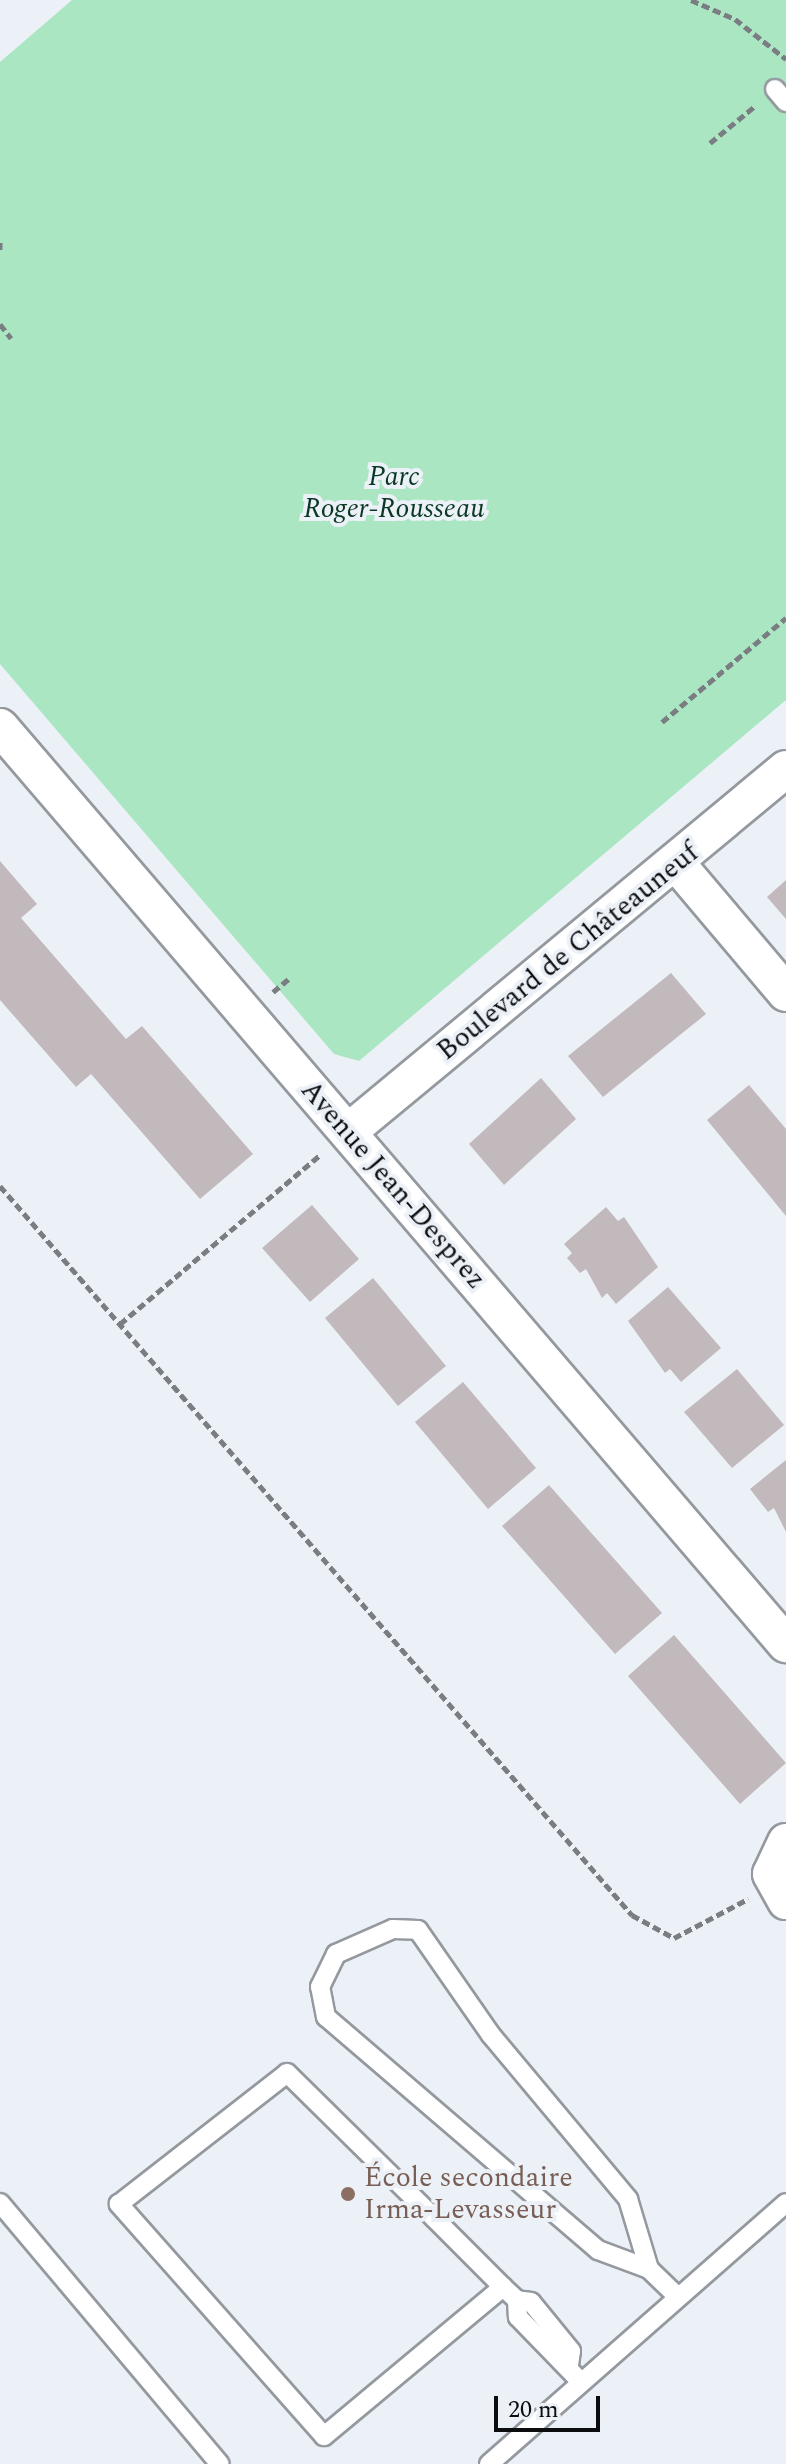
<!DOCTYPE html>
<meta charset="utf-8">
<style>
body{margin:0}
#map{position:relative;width:786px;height:2464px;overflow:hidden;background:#ecf1f8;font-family:Spectral,serif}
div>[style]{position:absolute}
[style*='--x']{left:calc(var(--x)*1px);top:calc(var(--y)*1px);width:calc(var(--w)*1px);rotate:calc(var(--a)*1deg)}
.green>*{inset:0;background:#abe6c3}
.building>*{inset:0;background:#c2b9bc}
.path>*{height:5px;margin-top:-2.5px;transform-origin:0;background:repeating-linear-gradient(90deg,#7a7d82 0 8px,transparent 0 12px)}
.roads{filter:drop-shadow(2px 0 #94999f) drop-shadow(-2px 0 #94999f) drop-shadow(0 2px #94999f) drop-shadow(0 -2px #94999f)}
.lane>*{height:18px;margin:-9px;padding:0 9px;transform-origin:9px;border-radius:9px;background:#fff}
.street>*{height:36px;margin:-18px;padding:0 18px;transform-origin:18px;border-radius:18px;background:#fff}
.dots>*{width:22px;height:22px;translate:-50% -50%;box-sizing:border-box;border:4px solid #ecf1f8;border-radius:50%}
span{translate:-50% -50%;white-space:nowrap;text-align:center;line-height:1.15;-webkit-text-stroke:8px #ecf1f8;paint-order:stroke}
.park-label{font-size:28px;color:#0b3823;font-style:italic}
.street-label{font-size:28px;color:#0c0d0f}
.education-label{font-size:28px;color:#785e54}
.left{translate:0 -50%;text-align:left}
.scale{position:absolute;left:494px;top:2396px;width:106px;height:36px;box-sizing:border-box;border:4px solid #0c0d0f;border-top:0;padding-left:10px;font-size:24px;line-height:28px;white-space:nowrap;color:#0c0d0f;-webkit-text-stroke:6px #ecf1f8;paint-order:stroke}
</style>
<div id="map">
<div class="green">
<i style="clip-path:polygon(72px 0,786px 0,786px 700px,359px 1061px,334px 1054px,0 664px,0 62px)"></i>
</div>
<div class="building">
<i style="clip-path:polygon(0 861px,37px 904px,21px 918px,126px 1039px,142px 1026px,253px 1154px,200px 1199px,91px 1074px,76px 1087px,0 1000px)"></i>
<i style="clip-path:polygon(786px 880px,786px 919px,767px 897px)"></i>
<i style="clip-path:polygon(671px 973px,706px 1014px,603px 1097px,568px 1056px)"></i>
<i style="clip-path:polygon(541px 1078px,576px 1119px,504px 1185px,469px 1144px)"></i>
<i style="clip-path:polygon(749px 1085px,786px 1129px,786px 1216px,707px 1120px)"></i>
<i style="clip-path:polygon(312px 1205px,359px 1259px,310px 1302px,262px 1248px)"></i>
<i style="clip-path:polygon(606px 1207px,618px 1221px,624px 1217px,658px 1267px,616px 1304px,607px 1293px,602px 1298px,586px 1269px,580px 1273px,567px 1258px,572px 1253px,564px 1244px)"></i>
<i style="clip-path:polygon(373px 1278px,446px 1366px,398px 1406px,325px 1318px)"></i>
<i style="clip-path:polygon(668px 1287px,721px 1348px,681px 1382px,670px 1369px,665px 1373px,628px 1321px)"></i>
<i style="clip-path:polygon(737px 1369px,784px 1425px,732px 1468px,684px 1412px)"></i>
<i style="clip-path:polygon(463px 1382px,536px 1468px,488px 1509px,415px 1422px)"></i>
<i style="clip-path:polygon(786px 1460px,786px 1532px,774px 1508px,768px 1512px,750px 1489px)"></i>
<i style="clip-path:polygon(549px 1485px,662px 1613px,615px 1654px,502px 1526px)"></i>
<i style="clip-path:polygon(674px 1635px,786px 1763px,740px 1804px,628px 1676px)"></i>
</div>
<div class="path">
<i style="--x:691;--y:0;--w:48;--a:23.4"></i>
<i style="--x:735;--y:19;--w:65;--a:38.1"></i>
<i style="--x:710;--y:143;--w:58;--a:-39.4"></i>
<i style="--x:0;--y:242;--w:9;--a:90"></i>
<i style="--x:0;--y:324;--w:18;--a:52"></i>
<i style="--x:662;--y:722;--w:162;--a:-40"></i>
<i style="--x:273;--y:992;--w:23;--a:-40"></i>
<i style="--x:0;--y:1186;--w:965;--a:49.08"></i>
<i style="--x:632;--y:1915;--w:48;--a:28.7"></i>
<i style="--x:674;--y:1938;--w:84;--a:-27.8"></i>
<i style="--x:120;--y:1324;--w:263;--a:-40.2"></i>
</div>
<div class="roads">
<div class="lane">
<i style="--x:775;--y:89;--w:17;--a:50"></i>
<i style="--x:0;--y:2203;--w:341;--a:49.9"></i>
<i style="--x:649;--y:2269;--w:54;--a:-159.6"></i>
<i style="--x:598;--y:2250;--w:358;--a:-139.4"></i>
<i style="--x:326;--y:2017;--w:31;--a:-101"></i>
<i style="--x:320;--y:1987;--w:37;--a:-64"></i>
<i style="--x:336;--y:1954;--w:62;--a:-23.7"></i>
<i style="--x:393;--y:1929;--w:25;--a:2"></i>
<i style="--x:418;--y:1930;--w:128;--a:55.2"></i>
<i style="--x:491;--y:2035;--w:214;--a:50.1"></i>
<i style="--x:628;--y:2199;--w:73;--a:73.3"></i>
<i style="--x:649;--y:2269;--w:40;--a:44"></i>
<i style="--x:503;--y:2287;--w:233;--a:140.2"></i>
<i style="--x:324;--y:2436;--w:310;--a:-131.5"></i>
<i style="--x:119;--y:2204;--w:213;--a:-37.9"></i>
<i style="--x:287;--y:2073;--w:206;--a:44.6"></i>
<i style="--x:434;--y:2218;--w:98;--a:45"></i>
<i style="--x:503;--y:2287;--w:19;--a:43"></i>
<i style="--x:569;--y:2365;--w:14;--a:-82"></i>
<i style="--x:571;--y:2351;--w:63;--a:-129.2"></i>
<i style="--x:531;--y:2302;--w:14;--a:-172"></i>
<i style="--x:517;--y:2300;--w:17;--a:87"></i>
<i style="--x:518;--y:2317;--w:91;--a:45.9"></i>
<i style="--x:489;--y:2464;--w:395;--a:-41.3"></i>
</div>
<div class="street">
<i style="--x:0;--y:727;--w:1208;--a:49.4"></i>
<i style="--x:677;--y:864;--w:169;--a:49.8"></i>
<i style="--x:348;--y:1132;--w:569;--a:-39.65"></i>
<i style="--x:786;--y:1842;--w:35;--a:115"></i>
<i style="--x:771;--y:1874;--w:31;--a:61"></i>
</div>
</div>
<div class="dots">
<i style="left:348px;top:2194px;background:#8d6e63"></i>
</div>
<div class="park-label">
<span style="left:394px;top:493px">Parc<br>Roger-Rousseau</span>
</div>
<div class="street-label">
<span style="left:568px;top:952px;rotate:-39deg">Boulevard de Châteauneuf</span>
<span style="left:393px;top:1185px;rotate:49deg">Avenue Jean-Desprez</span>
</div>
<div class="education-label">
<span class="left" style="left:364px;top:2194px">École secondaire<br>Irma-Levasseur</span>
</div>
<div class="scale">20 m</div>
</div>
